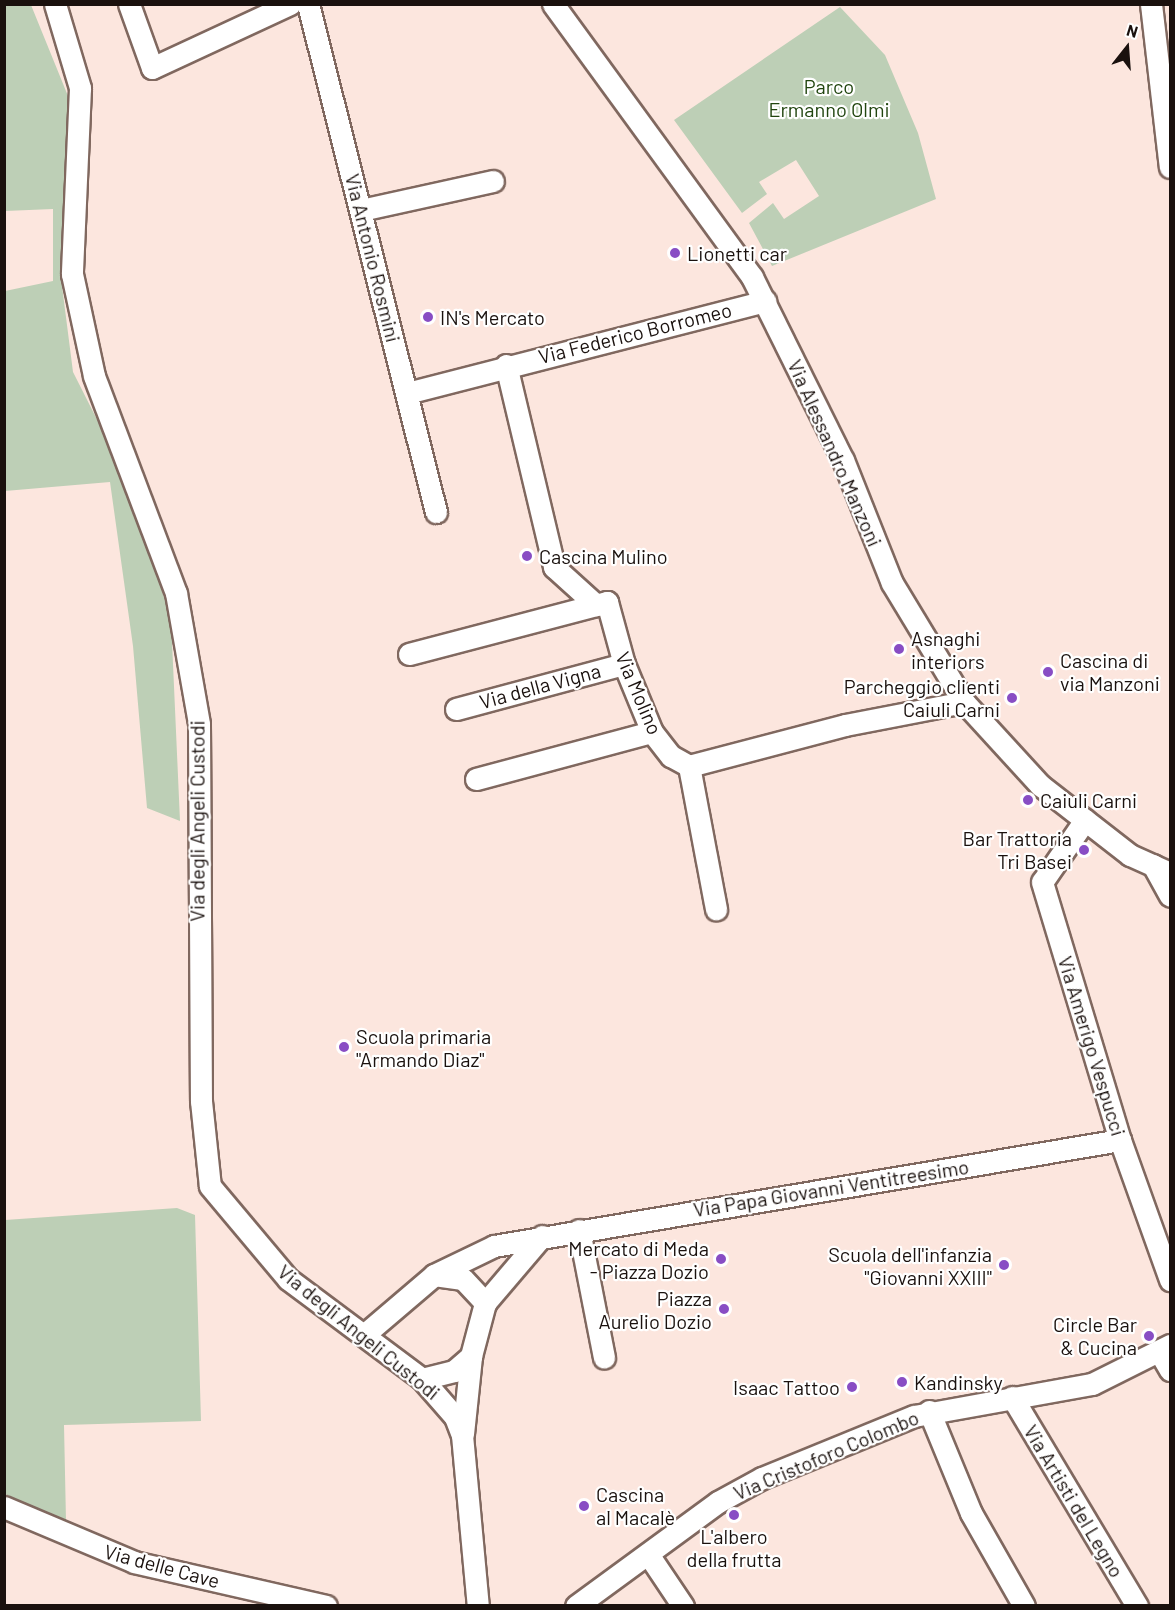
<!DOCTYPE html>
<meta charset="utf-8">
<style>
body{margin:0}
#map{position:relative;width:1175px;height:1610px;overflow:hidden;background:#fce6de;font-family:Barlow,sans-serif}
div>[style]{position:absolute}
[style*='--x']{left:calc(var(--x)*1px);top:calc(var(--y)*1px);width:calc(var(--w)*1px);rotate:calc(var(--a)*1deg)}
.green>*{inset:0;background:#bdcfb6}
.roads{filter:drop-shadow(2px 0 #80685f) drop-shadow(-2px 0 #80685f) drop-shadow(0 2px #80685f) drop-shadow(0 -2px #80685f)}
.minor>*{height:21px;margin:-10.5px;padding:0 10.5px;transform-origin:10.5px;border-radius:10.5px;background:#fff}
.dots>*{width:16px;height:16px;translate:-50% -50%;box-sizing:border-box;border:3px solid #fff;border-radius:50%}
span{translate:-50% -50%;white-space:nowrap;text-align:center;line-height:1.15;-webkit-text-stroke:4.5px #fff;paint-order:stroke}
.park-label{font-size:20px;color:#21450f}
.poi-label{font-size:20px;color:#1a110e}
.left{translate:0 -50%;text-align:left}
.right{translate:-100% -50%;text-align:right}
.street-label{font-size:20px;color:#1a110e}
.frame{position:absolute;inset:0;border:6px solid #1a110e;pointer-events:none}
.north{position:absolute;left:1097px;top:18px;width:60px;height:60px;-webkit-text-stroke:4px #fff;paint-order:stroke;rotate:17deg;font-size:16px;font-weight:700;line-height:24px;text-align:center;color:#1a110e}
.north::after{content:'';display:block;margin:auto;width:21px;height:27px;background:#1a110e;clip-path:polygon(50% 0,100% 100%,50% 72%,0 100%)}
</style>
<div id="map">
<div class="green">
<i style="clip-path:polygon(5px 5px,31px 5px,68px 96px,62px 286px,73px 372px,125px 475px,171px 619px,180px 821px,147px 808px,133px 646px,110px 482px,5px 491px,5px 291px,53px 281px,53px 209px,5px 211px)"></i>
<i style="clip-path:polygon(840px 7px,885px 55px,918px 133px,936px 199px,772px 266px,749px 223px,773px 203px,784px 219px,819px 196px,796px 160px,759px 182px,767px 194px,742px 213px,674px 120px)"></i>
<i style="clip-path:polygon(177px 1208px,195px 1215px,201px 1421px,64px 1425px,66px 1521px,5px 1494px,5px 1220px)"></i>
</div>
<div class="roads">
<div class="minor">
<i style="--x:55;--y:4;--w:88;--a:73.4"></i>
<i style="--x:80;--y:88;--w:186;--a:92.5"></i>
<i style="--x:72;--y:274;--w:104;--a:77.8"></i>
<i style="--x:94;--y:376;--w:232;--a:69.3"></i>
<i style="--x:176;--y:593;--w:133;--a:80"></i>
<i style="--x:199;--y:724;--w:377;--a:89.7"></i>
<i style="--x:201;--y:1101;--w:85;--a:84"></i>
<i style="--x:210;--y:1186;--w:121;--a:50"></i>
<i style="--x:288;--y:1279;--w:167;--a:36.7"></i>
<i style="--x:422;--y:1379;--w:50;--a:49"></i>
<i style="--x:455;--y:1417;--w:19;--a:69"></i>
<i style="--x:462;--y:1435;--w:172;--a:84.7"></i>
<i style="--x:129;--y:4;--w:68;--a:70.2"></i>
<i style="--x:152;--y:68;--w:152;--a:-24.9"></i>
<i style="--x:308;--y:4;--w:524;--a:75.86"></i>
<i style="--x:553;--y:4;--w:338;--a:53.9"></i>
<i style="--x:752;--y:277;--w:204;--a:63.6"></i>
<i style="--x:843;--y:460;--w:132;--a:68.3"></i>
<i style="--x:892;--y:583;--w:139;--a:58.8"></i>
<i style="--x:964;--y:702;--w:113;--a:47.5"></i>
<i style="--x:1040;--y:785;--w:114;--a:37.9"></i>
<i style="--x:1130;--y:855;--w:44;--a:24.2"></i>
<i style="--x:1151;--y:4;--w:164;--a:83.4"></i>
<i style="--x:361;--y:210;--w:135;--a:-12.4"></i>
<i style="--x:506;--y:365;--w:208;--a:76.6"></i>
<i style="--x:554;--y:567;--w:57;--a:42.1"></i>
<i style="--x:407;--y:393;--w:370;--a:-14.4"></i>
<i style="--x:409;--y:654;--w:205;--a:-14.7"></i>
<i style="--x:607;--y:602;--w:64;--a:74.7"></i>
<i style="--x:624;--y:664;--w:74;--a:67.6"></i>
<i style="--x:652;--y:732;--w:31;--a:52"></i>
<i style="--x:671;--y:756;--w:21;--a:29"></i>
<i style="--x:689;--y:766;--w:161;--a:-14.7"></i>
<i style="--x:845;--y:725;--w:121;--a:-10.9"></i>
<i style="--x:456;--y:709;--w:174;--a:-15"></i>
<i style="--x:689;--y:766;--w:146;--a:79.3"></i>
<i style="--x:476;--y:779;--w:182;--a:-15"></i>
<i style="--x:1085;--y:820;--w:75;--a:124.7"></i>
<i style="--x:1042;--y:882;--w:270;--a:73.2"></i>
<i style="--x:1120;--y:1140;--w:149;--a:70.3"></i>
<i style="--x:1153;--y:865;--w:35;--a:61"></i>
<i style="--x:579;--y:1230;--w:130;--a:78.9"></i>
<i style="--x:434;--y:1275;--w:29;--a:8"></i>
<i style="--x:463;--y:1279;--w:33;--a:47"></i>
<i style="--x:365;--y:1334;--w:91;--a:-40.5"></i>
<i style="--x:434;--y:1275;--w:67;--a:-25.8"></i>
<i style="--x:494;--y:1246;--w:635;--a:-9.61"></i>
<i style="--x:1159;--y:1351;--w:22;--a:60"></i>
<i style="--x:422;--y:1379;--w:33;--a:-14"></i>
<i style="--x:454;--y:1371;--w:23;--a:-41"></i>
<i style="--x:1012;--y:1397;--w:244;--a:59.1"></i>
<i style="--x:929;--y:1411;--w:110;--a:67.6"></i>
<i style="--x:971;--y:1513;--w:107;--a:60.3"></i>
<i style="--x:463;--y:1434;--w:78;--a:-84.1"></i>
<i style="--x:471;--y:1356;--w:55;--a:-75.2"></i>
<i style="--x:485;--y:1303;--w:88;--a:-49.6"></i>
<i style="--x:4;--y:1507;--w:141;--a:22.9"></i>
<i style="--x:134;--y:1562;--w:197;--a:12.9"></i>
<i style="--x:648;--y:1554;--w:63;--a:56.1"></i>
<i style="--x:576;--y:1606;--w:176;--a:-36.2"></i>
<i style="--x:718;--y:1502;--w:50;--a:-28.6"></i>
<i style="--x:762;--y:1478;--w:164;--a:-22.2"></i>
<i style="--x:914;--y:1416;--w:181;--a:-10.2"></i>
<i style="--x:1092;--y:1384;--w:87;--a:-26.6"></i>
</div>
</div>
<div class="dots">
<i style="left:675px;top:253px;background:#884dc4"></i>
<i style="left:428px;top:317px;background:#884dc4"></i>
<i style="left:527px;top:556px;background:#884dc4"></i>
<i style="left:899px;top:649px;background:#884dc4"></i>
<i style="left:1048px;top:672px;background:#884dc4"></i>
<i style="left:1012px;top:698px;background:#884dc4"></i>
<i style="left:1028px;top:800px;background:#884dc4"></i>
<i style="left:1084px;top:850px;background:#884dc4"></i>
<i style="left:344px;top:1047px;background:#884dc4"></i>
<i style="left:721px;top:1259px;background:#884dc4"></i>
<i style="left:1004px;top:1265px;background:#884dc4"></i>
<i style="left:724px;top:1309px;background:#884dc4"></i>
<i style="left:1149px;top:1336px;background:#884dc4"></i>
<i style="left:902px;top:1382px;background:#884dc4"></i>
<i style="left:852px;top:1387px;background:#884dc4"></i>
<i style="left:584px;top:1506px;background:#884dc4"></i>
<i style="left:734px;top:1515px;background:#884dc4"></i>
</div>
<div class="park-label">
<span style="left:829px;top:98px">Parco<br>Ermanno Olmi</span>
</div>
<div class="poi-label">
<span class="left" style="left:687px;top:253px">Lionetti car</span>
<span class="left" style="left:440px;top:317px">IN's Mercato</span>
<span class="left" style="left:539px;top:556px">Cascina Mulino</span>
<span class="left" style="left:911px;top:650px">Asnaghi<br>interiors</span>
<span class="left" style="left:1060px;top:672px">Cascina di<br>via Manzoni</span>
<span class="right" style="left:1000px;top:698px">Parcheggio clienti<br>Caiuli Carni</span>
<span class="left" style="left:1040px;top:800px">Caiuli Carni</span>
<span class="right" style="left:1072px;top:850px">Bar Trattoria<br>Tri Basei</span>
<span class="left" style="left:356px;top:1048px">Scuola primaria<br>"Armando Diaz"</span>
<span class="right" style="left:709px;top:1260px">Mercato di Meda<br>- Piazza Dozio</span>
<span class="right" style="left:992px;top:1266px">Scuola dell'infanzia<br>"Giovanni XXIII"</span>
<span class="right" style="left:712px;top:1310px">Piazza<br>Aurelio Dozio</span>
<span class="right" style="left:1137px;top:1336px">Circle Bar<br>&amp; Cucina</span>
<span class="left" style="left:914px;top:1382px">Kandinsky</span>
<span class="right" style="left:840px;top:1387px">Isaac Tattoo</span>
<span class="left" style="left:596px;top:1506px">Cascina<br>al Macalè</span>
<span style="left:734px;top:1548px">L'albero<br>della frutta</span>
</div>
<div class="street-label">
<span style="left:373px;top:258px;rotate:76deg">Via Antonio Rosmini</span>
<span style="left:635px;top:333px;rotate:-14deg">Via Federico Borromeo</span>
<span style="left:835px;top:453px;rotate:66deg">Via Alessandro Manzoni</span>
<span style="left:540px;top:686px;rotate:-15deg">Via della Vigna</span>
<span style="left:639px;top:693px;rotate:67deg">Via Molino</span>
<span style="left:197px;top:821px;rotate:-90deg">Via degli Angeli Custodi</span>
<span style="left:1092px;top:1046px;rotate:73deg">Via Amerigo Vespucci</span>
<span style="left:831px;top:1188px;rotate:-9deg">Via Papa Giovanni Ventitreesimo</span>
<span style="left:359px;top:1332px;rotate:39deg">Via degli Angeli Custodi</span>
<span style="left:826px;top:1455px;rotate:-23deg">Via Cristoforo Colombo</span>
<span style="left:1074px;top:1501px;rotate:59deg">Via Artisti del Legno</span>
<span style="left:162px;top:1566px;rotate:15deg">Via delle Cave</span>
</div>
<div class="frame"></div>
<div class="north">N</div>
</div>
